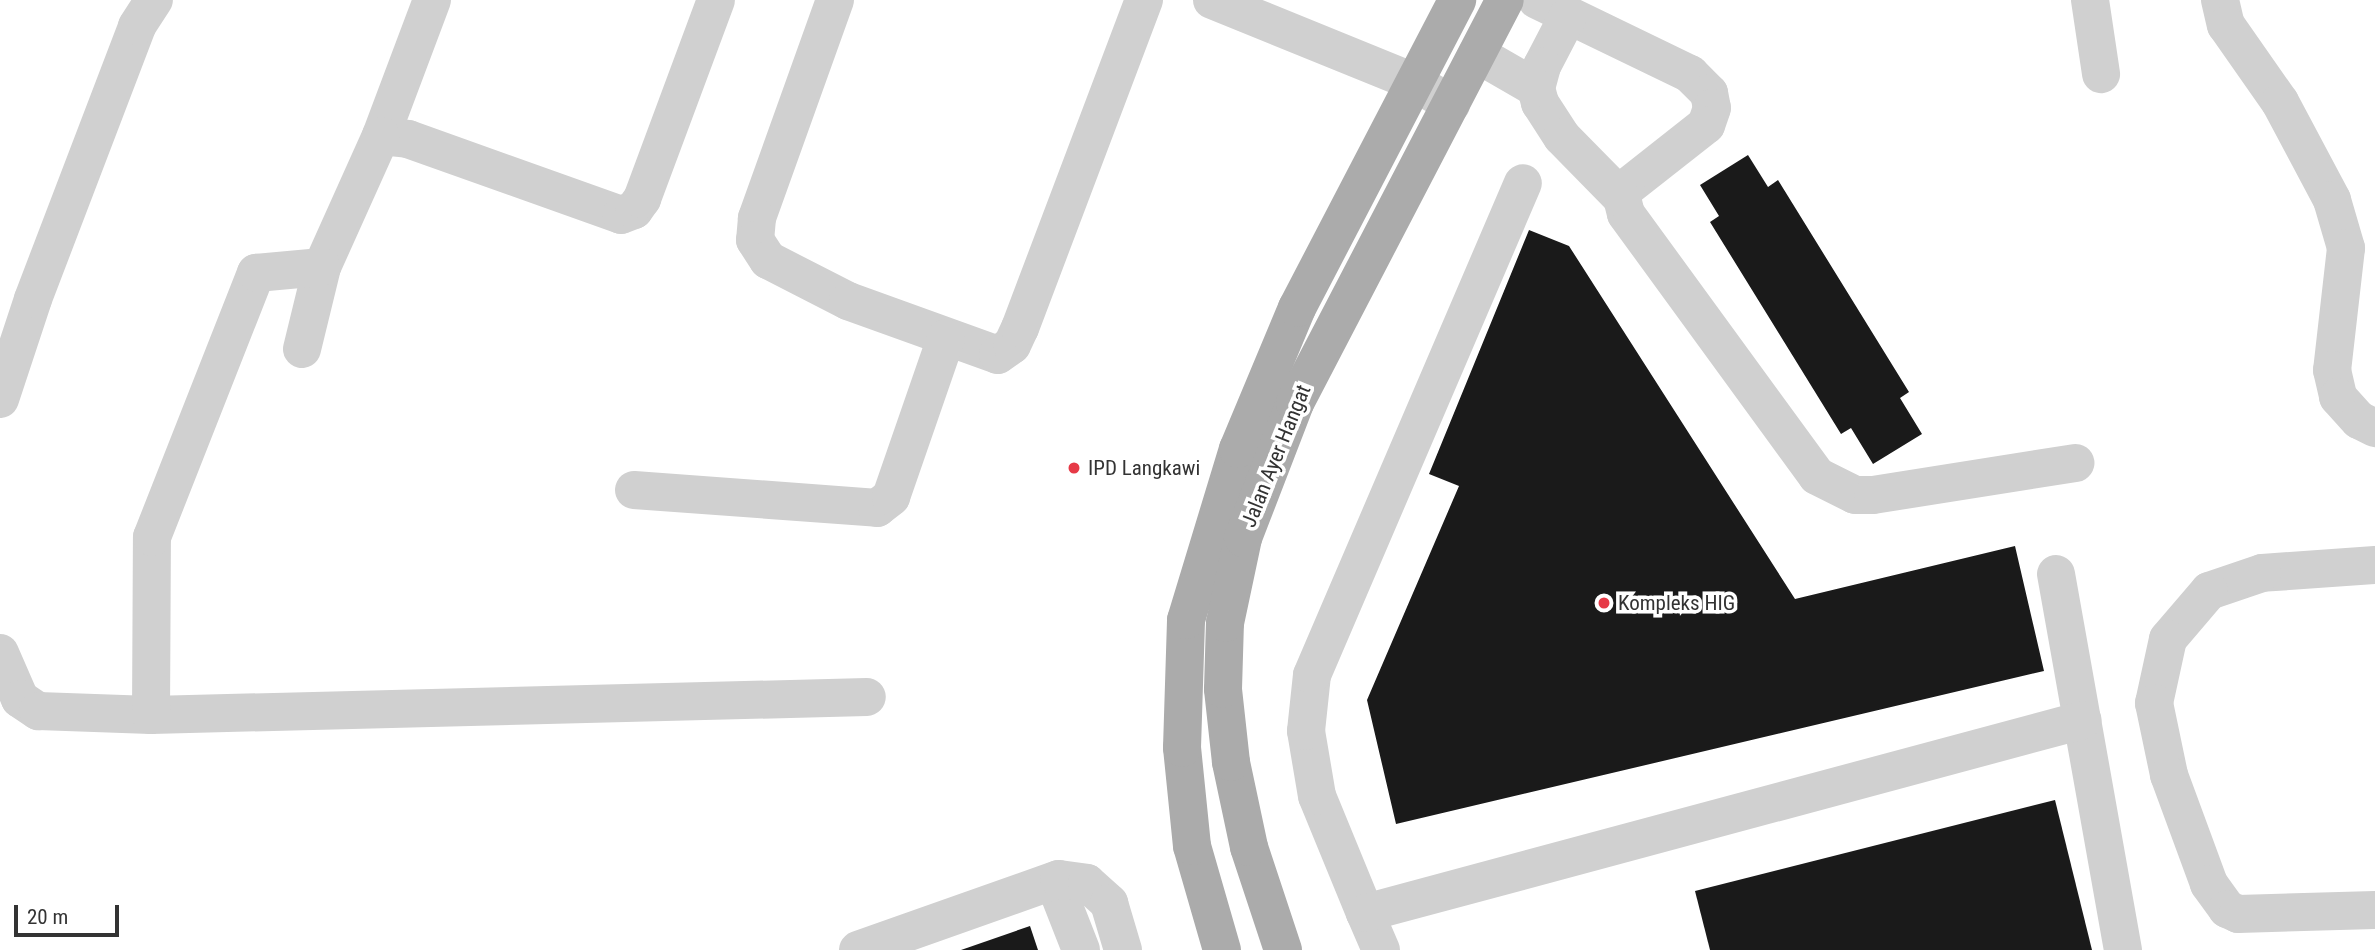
<!DOCTYPE html>
<style>
body{margin:0}
#map{position:relative;width:2375px;height:950px;overflow:hidden;background:#fff;font-family:"Roboto Condensed",sans-serif}
div>[style]{position:absolute}
[style*='--x']{left:calc(var(--x)*1px);top:calc(var(--y)*1px);width:calc(var(--w)*1px);rotate:calc(var(--a)*1deg)}
.building>*{inset:0;background:#1a1a1a}
.minor>*{height:38px;margin:-19px;padding:0 19px;transform-origin:19px;border-radius:19px;background:#d0d0d0}
.major>*{height:38px;margin:-19px;padding:0 19px;transform-origin:19px;border-radius:19px;background:#ababab}
.dots>*{width:19px;height:19px;translate:-50% -50%;box-sizing:border-box;border:4px solid #fff;border-radius:50%}
span{translate:-50% -50%;white-space:nowrap;text-align:center;line-height:1.15;-webkit-text-stroke:7px #fff;paint-order:stroke}
.street-label{font-size:21px;color:#333}
.poi-label{font-size:21px;color:#333}
.left{translate:0 -50%;text-align:left}
.scale{position:absolute;left:14px;top:905px;width:105px;height:32px;box-sizing:border-box;border:4px solid #333;border-top:0;padding-left:9px;font-size:21px;line-height:24px;white-space:nowrap;color:#333;-webkit-text-stroke:5px #fff;paint-order:stroke}
</style>
<div id="map">
<div class="building">
<i style="clip-path:polygon(1748px 155px,1768px 187px,1778px 180px,1909px 392px,1900px 398px,1922px 434px,1873px 464px,1851px 428px,1841px 434px,1710px 222px,1719px 216px,1700px 185px)"></i>
<i style="clip-path:polygon(1529px 230px,1569px 246px,1795px 599px,2015px 546px,2044px 671px,1396px 824px,1367px 700px,1459px 486px,1429px 474px)"></i>
<i style="clip-path:polygon(2055px 800px,2092px 950px,1710px 950px,1695px 891px)"></i>
<i style="clip-path:polygon(1030px 926px,1038px 950px,961px 950px)"></i>
</div>
<div class="minor">
<i style="--x:432;--y:0;--w:145;--a:110.6"></i>
<i style="--x:381;--y:136;--w:27;--a:6"></i>
<i style="--x:408;--y:139;--w:226;--a:19.6"></i>
<i style="--x:621;--y:215;--w:14;--a:-21"></i>
<i style="--x:634;--y:210;--w:14;--a:-54"></i>
<i style="--x:642;--y:199;--w:212;--a:-69.6"></i>
<i style="--x:835;--y:0;--w:232;--a:109.7"></i>
<i style="--x:757;--y:218;--w:22;--a:95"></i>
<i style="--x:755;--y:240;--w:24;--a:57"></i>
<i style="--x:768;--y:260;--w:90;--a:27.1"></i>
<i style="--x:848;--y:301;--w:159;--a:19.8"></i>
<i style="--x:998;--y:355;--w:17;--a:-36"></i>
<i style="--x:1012;--y:345;--w:19;--a:-65"></i>
<i style="--x:1020;--y:328;--w:351;--a:-69.3"></i>
<i style="--x:1212;--y:0;--w:220;--a:22.1"></i>
<i style="--x:1416;--y:83;--w:41;--a:31"></i>
<i style="--x:1537;--y:0;--w:170;--a:25.8"></i>
<i style="--x:1690;--y:74;--w:27;--a:45"></i>
<i style="--x:1709;--y:93;--w:15;--a:79"></i>
<i style="--x:1712;--y:108;--w:18;--a:109"></i>
<i style="--x:1706;--y:125;--w:102;--a:141.8"></i>
<i style="--x:1626;--y:188;--w:11;--a:112"></i>
<i style="--x:1622;--y:198;--w:16;--a:76"></i>
<i style="--x:1626;--y:214;--w:324;--a:53.9"></i>
<i style="--x:1817;--y:476;--w:42;--a:26.6"></i>
<i style="--x:1855;--y:495;--w:18;--a:0"></i>
<i style="--x:1873;--y:495;--w:205;--a:-9"></i>
<i style="--x:2090;--y:0;--w:75;--a:81.5"></i>
<i style="--x:2220;--y:0;--w:26;--a:77"></i>
<i style="--x:2226;--y:25;--w:94;--a:55"></i>
<i style="--x:2280;--y:102;--w:111;--a:62"></i>
<i style="--x:2332;--y:200;--w:50;--a:73.7"></i>
<i style="--x:2346;--y:248;--w:123;--a:96.5"></i>
<i style="--x:2332;--y:370;--w:28;--a:77"></i>
<i style="--x:2338;--y:397;--w:31;--a:48"></i>
<i style="--x:2359;--y:420;--w:18;--a:27"></i>
<i style="--x:1568;--y:16;--w:56;--a:117.5"></i>
<i style="--x:1542;--y:66;--w:23;--a:105"></i>
<i style="--x:1536;--y:88;--w:16;--a:75"></i>
<i style="--x:1540;--y:103;--w:40;--a:57.1"></i>
<i style="--x:1562;--y:137;--w:86;--a:45.5"></i>
<i style="--x:1477;--y:54;--w:68;--a:30"></i>
<i style="--x:302;--y:349;--w:84;--a:-76.3"></i>
<i style="--x:322;--y:267;--w:144;--a:-65.8"></i>
<i style="--x:0;--y:399;--w:105;--a:-71.7"></i>
<i style="--x:33;--y:299;--w:292;--a:-69.1"></i>
<i style="--x:137;--y:26;--w:31;--a:-57"></i>
<i style="--x:634;--y:490;--w:244;--a:4.2"></i>
<i style="--x:877;--y:508;--w:18;--a:-38"></i>
<i style="--x:891;--y:497;--w:168;--a:-70.9"></i>
<i style="--x:2375;--y:565;--w:113;--a:176"></i>
<i style="--x:2262;--y:573;--w:56;--a:161.2"></i>
<i style="--x:2209;--y:591;--w:63;--a:130.5"></i>
<i style="--x:2168;--y:639;--w:66;--a:102.3"></i>
<i style="--x:2154;--y:703;--w:74;--a:78.2"></i>
<i style="--x:2169;--y:775;--w:116;--a:69.8"></i>
<i style="--x:2209;--y:884;--w:31;--a:54"></i>
<i style="--x:2227;--y:909;--w:12;--a:24"></i>
<i style="--x:2238;--y:914;--w:137;--a:-1.7"></i>
<i style="--x:2056;--y:574;--w:382;--a:79.9"></i>
<i style="--x:0;--y:653;--w:50;--a:66.5"></i>
<i style="--x:20;--y:699;--w:22;--a:34"></i>
<i style="--x:38;--y:711;--w:113;--a:2"></i>
<i style="--x:151;--y:715;--w:716;--a:-1.44"></i>
<i style="--x:151;--y:715;--w:178;--a:-89.7"></i>
<i style="--x:152;--y:537;--w:284;--a:-68.5"></i>
<i style="--x:256;--y:273;--w:66;--a:-5.2"></i>
<i style="--x:1054;--y:881;--w:74;--a:68.6"></i>
<i style="--x:1365;--y:913;--w:126;--a:-112.3"></i>
<i style="--x:1317;--y:796;--w:66;--a:-99.6"></i>
<i style="--x:1306;--y:731;--w:56;--a:-83.9"></i>
<i style="--x:1312;--y:675;--w:535;--a:-66.79"></i>
<i style="--x:858;--y:950;--w:213;--a:-19.5"></i>
<i style="--x:1059;--y:879;--w:28;--a:8"></i>
<i style="--x:1087;--y:883;--w:30;--a:42"></i>
<i style="--x:1109;--y:903;--w:49;--a:73.4"></i>
<i style="--x:1381;--y:950;--w:40;--a:-113.4"></i>
<i style="--x:1365;--y:913;--w:743;--a:-15.05"></i>
</div>
<div class="major">
<i style="--x:1222;--y:950;--w:108;--a:-106.1"></i>
<i style="--x:1192;--y:846;--w:99;--a:-95.8"></i>
<i style="--x:1182;--y:748;--w:128;--a:-88.2"></i>
<i style="--x:1186;--y:620;--w:179;--a:-73.1"></i>
<i style="--x:1238;--y:449;--w:153;--a:-67.3"></i>
<i style="--x:1297;--y:308;--w:347;--a:-62.5"></i>
<i style="--x:1283;--y:950;--w:108;--a:-108.3"></i>
<i style="--x:1249;--y:847;--w:87;--a:-102"></i>
<i style="--x:1231;--y:762;--w:73;--a:-96.3"></i>
<i style="--x:1223;--y:689;--w:66;--a:-88.3"></i>
<i style="--x:1225;--y:623;--w:87;--a:-78"></i>
<i style="--x:1243;--y:538;--w:145;--a:-68.9"></i>
<i style="--x:1295;--y:403;--w:454;--a:-62.5"></i>
</div>
<div class="dots">
<i style="left:1074px;top:468px;background:#e63946"></i>
<i style="left:1604px;top:603px;background:#e63946"></i>
</div>
<div class="street-label">
<span style="left:1276px;top:456px;rotate:-68deg">Jalan Ayer Hangat</span>
</div>
<div class="poi-label">
<span class="left" style="left:1088px;top:468px">IPD Langkawi</span>
<span class="left" style="left:1618px;top:603px">Kompleks HIG</span>
</div>
<div class="scale">20 m</div>
</div>
